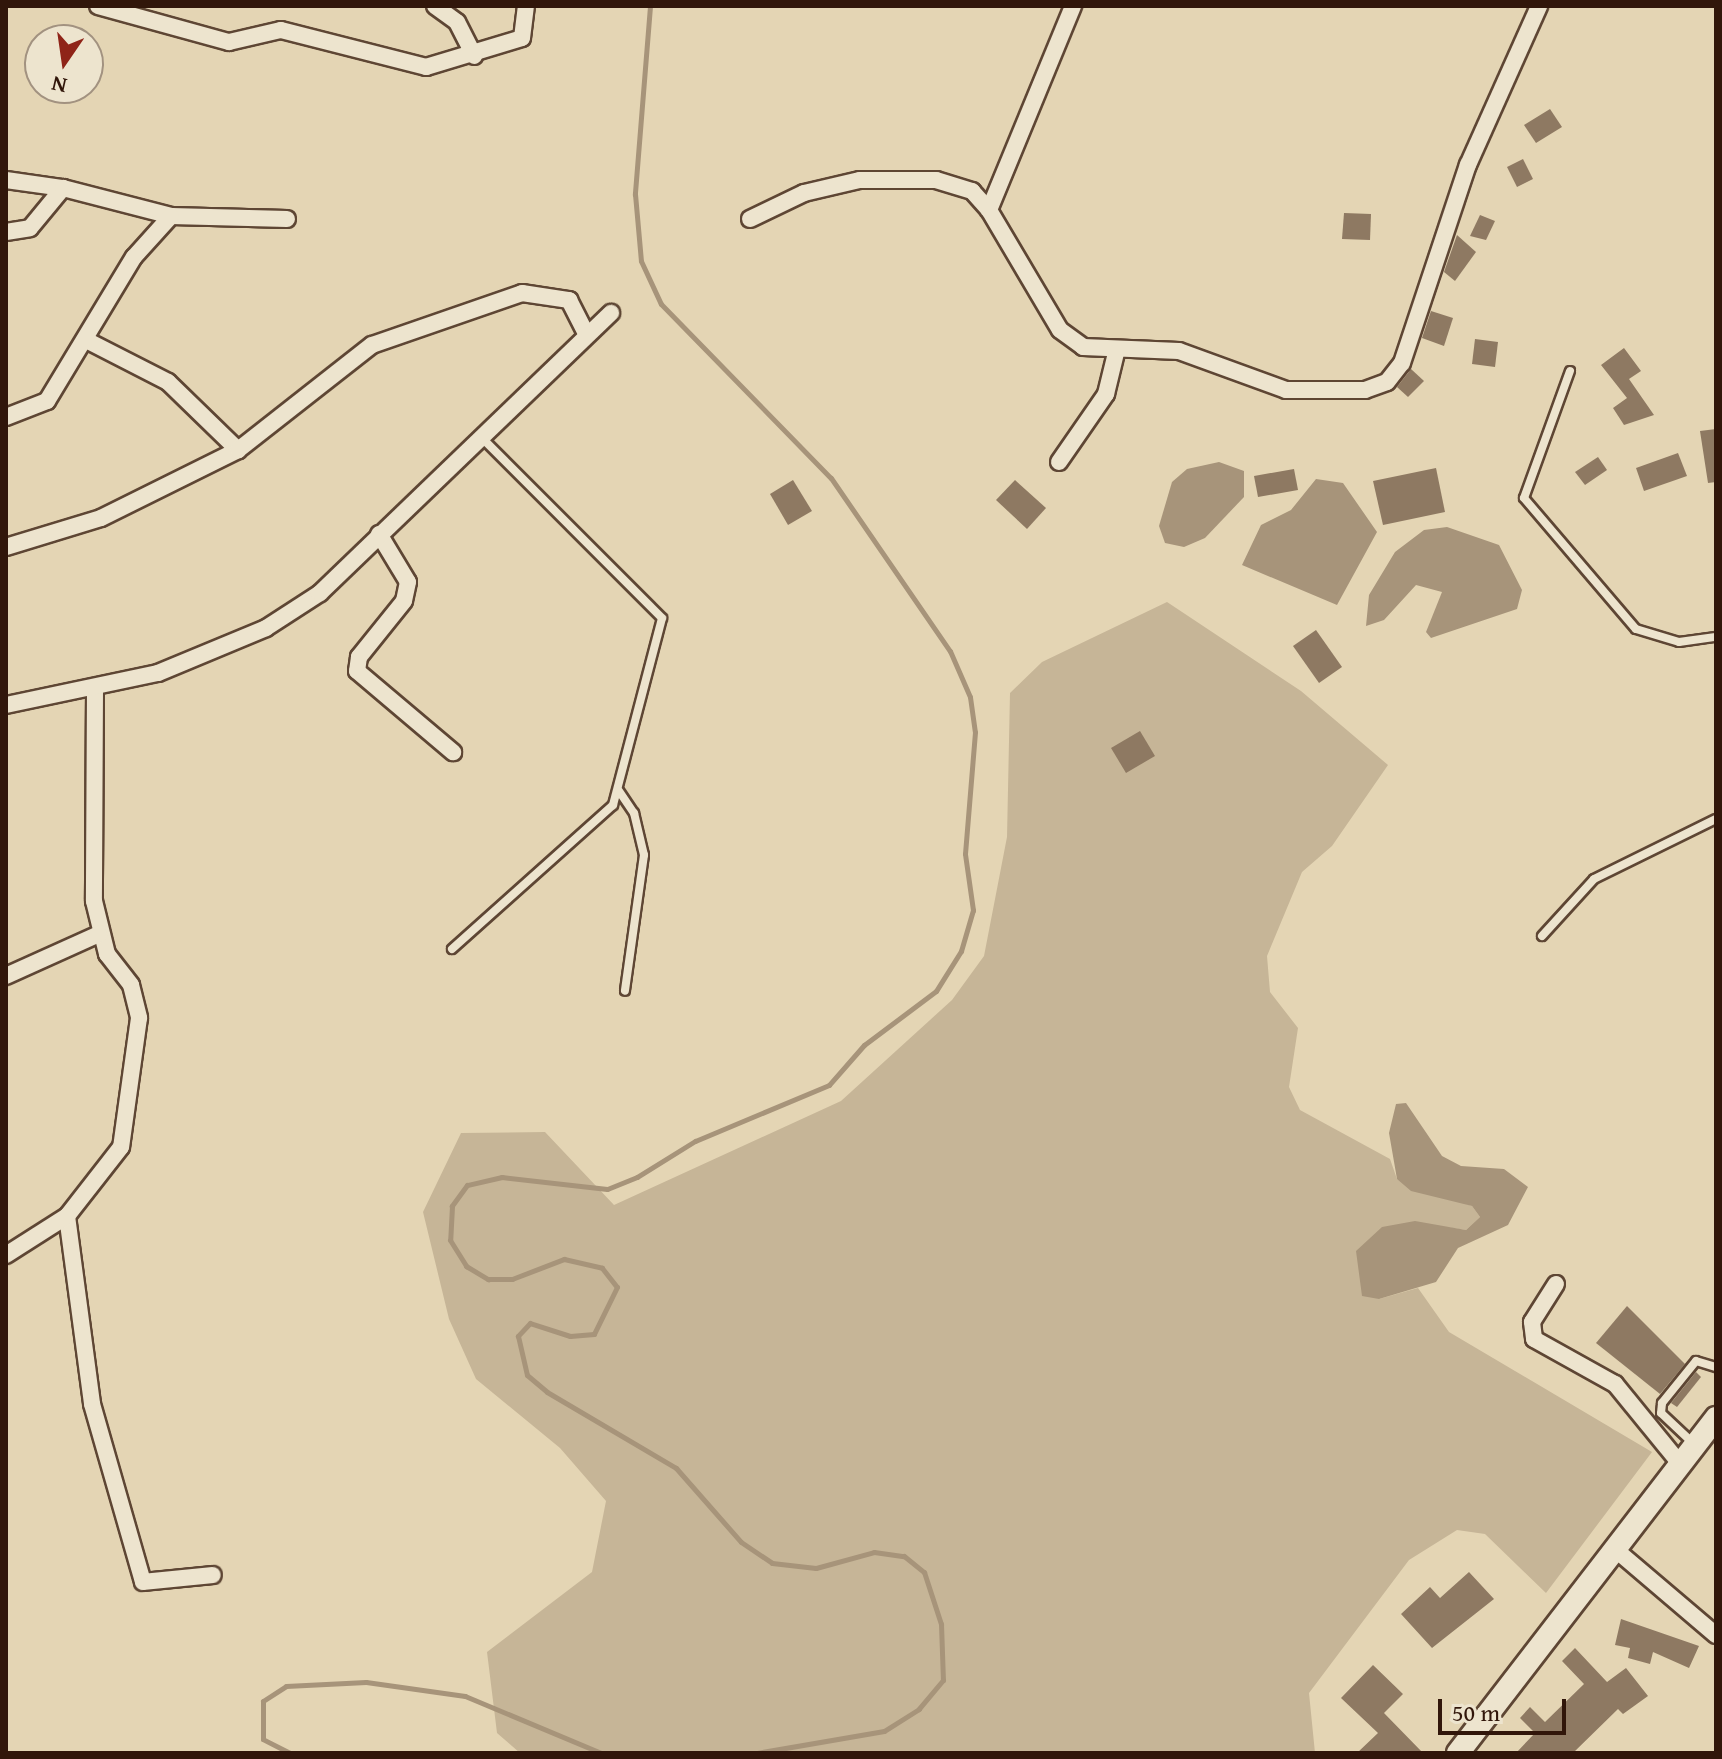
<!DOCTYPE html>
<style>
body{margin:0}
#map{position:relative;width:1722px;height:1759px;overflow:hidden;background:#e4d5b4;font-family:"Gentium Book Plus",serif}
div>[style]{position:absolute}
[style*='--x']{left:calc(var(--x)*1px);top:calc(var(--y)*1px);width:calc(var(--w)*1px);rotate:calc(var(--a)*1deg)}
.green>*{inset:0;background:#c6b597}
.water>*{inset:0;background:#a7947a}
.stream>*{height:5px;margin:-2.5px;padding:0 2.5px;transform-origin:2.5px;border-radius:2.5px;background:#a7947a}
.building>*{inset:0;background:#8e7962}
.roads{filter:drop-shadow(2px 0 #5e4634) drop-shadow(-2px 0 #5e4634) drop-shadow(0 2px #5e4634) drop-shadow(0 -2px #5e4634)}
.service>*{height:8px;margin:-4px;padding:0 4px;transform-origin:4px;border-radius:4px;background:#ede4ce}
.minor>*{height:16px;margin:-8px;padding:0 8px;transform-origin:8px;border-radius:8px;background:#ede4ce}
.secondary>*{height:22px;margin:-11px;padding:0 11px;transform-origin:11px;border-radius:11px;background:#ede4ce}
span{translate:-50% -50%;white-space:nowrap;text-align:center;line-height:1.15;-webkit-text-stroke:8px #ede4ce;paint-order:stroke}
.frame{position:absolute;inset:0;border:8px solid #31160a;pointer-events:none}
.north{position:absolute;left:24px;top:24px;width:80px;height:80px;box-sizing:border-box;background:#ede4ce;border:2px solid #a29280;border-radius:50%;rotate:193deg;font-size:22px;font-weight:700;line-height:32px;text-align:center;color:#31160a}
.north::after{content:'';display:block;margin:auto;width:28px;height:36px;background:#8f2418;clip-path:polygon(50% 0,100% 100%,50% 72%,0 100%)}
.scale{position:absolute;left:1438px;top:1699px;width:128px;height:36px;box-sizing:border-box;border:4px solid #31160a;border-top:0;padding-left:10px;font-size:24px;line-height:28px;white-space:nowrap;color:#31160a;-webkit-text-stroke:6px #ede4ce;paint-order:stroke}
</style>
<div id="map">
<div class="green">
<i style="clip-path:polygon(1167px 602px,1301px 691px,1388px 765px,1332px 846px,1302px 872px,1267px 956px,1270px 992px,1298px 1028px,1289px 1087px,1300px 1110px,1390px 1159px,1397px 1179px,1472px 1206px,1480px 1217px,1466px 1230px,1445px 1227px,1379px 1299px,1418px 1288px,1449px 1332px,1652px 1452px,1546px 1593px,1485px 1534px,1457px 1530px,1409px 1560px,1309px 1693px,1315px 1753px,520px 1753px,497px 1733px,487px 1652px,592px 1572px,606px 1501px,560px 1448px,476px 1379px,449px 1319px,423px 1212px,461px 1133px,545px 1132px,614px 1205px,841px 1101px,952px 1000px,984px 956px,1007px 837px,1010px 693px,1042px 662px)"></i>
</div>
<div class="water">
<i style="clip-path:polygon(1219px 462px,1244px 471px,1244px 497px,1205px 538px,1184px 547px,1165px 543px,1159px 526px,1172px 482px,1187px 469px)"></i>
<i style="clip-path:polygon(1316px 479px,1343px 483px,1377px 532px,1337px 605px,1242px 565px,1261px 525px,1291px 510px)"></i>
<i style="clip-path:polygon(1447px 527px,1499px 545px,1522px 590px,1517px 609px,1431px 638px,1426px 632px,1442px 592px,1416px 585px,1384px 620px,1366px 626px,1369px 595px,1395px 552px,1424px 530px)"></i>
<i style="clip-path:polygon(1406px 1103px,1442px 1156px,1461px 1166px,1504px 1169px,1528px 1187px,1508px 1225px,1458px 1248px,1436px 1282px,1379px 1299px,1362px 1296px,1356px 1251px,1382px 1227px,1415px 1221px,1466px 1230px,1480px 1217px,1472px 1206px,1411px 1191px,1397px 1179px,1389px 1133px,1396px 1104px)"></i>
</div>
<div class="stream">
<i style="--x:650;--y:6;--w:189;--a:94.6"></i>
<i style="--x:635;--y:194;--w:67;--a:84.9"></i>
<i style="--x:641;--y:261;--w:47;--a:65.1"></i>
<i style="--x:661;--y:304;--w:243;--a:45.7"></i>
<i style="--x:831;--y:478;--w:210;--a:55.5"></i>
<i style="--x:950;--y:651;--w:50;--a:66.5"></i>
<i style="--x:970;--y:697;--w:35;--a:82"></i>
<i style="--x:975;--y:732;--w:122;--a:94.7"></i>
<i style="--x:965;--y:854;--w:57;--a:81.9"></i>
<i style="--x:973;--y:910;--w:43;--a:106.3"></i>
<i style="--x:961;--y:951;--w:47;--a:122"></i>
<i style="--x:936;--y:991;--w:90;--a:143.1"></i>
<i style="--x:864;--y:1045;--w:53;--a:131.2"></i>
<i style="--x:829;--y:1085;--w:145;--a:157.3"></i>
<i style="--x:695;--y:1141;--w:68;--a:148.2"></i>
<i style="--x:637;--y:1177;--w:32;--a:158"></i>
<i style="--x:607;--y:1189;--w:106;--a:-173.5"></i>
<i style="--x:502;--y:1177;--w:36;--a:167"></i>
<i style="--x:467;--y:1185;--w:26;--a:126"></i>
<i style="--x:452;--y:1206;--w:34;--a:93"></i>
<i style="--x:450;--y:1240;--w:31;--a:58"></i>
<i style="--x:466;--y:1266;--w:26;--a:31"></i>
<i style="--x:488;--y:1279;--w:24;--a:0"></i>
<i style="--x:512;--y:1279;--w:56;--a:-21"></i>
<i style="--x:564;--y:1259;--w:39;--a:13"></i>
<i style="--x:602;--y:1268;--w:24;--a:52"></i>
<i style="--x:617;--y:1287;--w:52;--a:116.1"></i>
<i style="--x:594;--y:1334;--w:24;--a:175"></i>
<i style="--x:570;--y:1336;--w:42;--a:-162"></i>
<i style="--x:530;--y:1323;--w:18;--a:133"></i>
<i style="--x:518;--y:1336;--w:40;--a:77"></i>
<i style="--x:527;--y:1375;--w:26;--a:40"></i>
<i style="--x:547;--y:1392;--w:150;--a:30.5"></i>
<i style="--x:676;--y:1468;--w:98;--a:48.7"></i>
<i style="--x:741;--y:1542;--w:37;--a:34"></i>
<i style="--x:772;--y:1563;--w:44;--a:6.5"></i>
<i style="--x:816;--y:1568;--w:60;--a:-15.4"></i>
<i style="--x:874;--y:1552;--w:30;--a:8"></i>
<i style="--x:904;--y:1556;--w:26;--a:39"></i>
<i style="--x:924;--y:1572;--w:55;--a:71.9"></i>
<i style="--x:941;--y:1624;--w:56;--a:88"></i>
<i style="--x:943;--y:1680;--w:38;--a:130"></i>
<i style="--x:919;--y:1709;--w:41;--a:147.8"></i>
<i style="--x:884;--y:1731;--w:130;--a:170.2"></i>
<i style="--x:290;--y:1753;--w:30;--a:-153"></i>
<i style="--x:263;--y:1739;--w:38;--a:-90"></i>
<i style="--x:263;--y:1701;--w:27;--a:-33"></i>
<i style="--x:286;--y:1686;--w:80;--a:-2.9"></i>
<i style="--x:366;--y:1682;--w:100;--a:8"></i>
<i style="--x:465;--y:1696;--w:147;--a:22.7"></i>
</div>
<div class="building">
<i style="clip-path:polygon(1550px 109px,1562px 127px,1536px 143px,1524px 125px)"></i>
<i style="clip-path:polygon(1523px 159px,1533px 179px,1517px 187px,1507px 167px)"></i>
<i style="clip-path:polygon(1344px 213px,1371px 214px,1370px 240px,1342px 239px)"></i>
<i style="clip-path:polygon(1480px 215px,1495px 221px,1486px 240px,1470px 236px)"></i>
<i style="clip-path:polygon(1457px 235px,1476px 252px,1455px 281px,1444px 272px)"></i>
<i style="clip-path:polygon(1431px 311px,1453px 318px,1444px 346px,1422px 338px)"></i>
<i style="clip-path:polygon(1475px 339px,1498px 342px,1495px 367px,1472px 364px)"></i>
<i style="clip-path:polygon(1624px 348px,1641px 371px,1629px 379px,1654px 415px,1624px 425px,1613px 408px,1627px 398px,1601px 365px)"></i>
<i style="clip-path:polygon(1411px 369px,1424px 381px,1408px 397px,1397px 387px)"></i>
<i style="clip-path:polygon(1716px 429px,1716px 482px,1708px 483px,1700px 431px)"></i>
<i style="clip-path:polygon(1678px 453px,1687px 476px,1644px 491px,1636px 468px)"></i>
<i style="clip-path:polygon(1598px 457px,1607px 470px,1585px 485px,1575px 472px)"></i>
<i style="clip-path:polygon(1436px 468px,1445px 512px,1383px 525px,1373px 481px)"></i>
<i style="clip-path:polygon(1294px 469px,1298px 490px,1258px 497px,1254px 476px)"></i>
<i style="clip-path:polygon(793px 480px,812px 511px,788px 525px,770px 494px)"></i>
<i style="clip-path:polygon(1015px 480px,1046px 508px,1027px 529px,996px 500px)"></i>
<i style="clip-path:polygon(1316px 630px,1342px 667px,1319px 683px,1293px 646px)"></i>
<i style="clip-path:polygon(1140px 731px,1155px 756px,1126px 773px,1111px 748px)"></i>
<i style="clip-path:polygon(1627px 1306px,1685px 1364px,1660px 1394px,1596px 1343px)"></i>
<i style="clip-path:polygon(1696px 1372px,1701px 1377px,1677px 1407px,1671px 1403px)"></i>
<i style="clip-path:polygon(1469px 1572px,1494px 1599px,1432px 1648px,1401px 1614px,1430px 1587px,1440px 1598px)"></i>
<i style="clip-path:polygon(1621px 1619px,1699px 1646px,1689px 1668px,1653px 1652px,1650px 1664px,1628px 1658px,1630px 1648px,1615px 1645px)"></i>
<i style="clip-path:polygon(1575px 1648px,1607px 1682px,1626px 1668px,1648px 1696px,1623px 1714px,1618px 1709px,1573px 1753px,1516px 1753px,1535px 1733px,1520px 1718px,1530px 1707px,1545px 1722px,1584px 1684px,1562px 1661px)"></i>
<i style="clip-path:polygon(1373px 1665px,1403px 1694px,1384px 1713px,1423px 1753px,1357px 1753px,1378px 1733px,1341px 1698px)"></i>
</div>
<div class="roads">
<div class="service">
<i style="--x:1570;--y:371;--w:135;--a:109.9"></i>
<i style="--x:1524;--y:498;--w:172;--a:49.5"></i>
<i style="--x:1636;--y:629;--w:45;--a:16.8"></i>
<i style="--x:1679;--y:642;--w:37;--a:-8"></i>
<i style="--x:619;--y:791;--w:27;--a:56"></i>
<i style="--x:634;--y:813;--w:43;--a:76.6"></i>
<i style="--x:644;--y:855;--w:137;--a:98"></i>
<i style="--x:1542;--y:936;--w:77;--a:-47.6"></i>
<i style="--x:1594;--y:879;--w:136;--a:-26.2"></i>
<i style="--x:452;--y:949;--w:216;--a:-41.8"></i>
<i style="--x:613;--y:805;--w:193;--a:-75.3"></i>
<i style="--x:662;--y:618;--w:256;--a:-135"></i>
<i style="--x:1694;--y:1444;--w:45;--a:-136.8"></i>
<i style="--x:1661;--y:1413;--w:10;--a:-84"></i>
<i style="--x:1662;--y:1403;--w:54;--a:-51"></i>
<i style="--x:1696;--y:1361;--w:21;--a:17"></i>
</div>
<div class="minor">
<i style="--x:98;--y:6;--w:136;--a:15.4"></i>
<i style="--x:229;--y:42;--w:53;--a:-13"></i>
<i style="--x:281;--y:30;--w:150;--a:14.3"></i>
<i style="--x:426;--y:67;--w:100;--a:-16.8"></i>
<i style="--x:522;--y:38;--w:32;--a:-83"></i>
<i style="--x:435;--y:6;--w:27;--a:36"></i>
<i style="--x:457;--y:22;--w:38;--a:63"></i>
<i style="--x:6;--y:180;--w:58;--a:8"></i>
<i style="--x:989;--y:210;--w:221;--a:-67.6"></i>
<i style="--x:750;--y:219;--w:60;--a:-25.7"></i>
<i style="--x:804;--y:193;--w:57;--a:-13.1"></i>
<i style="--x:860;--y:180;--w:76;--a:0"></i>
<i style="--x:936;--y:180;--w:38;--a:17"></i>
<i style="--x:972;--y:191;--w:25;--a:48"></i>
<i style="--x:989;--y:210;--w:139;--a:59.4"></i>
<i style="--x:1060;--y:330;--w:29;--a:36"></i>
<i style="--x:1083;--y:347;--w:96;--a:2.4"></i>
<i style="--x:1179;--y:351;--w:114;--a:20"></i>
<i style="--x:1286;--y:390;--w:79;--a:0"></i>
<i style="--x:1365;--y:390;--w:23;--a:-20"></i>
<i style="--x:1387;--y:382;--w:24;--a:-52"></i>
<i style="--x:1402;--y:363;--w:209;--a:-71.6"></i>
<i style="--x:1468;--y:165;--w:174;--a:-65.9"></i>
<i style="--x:6;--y:232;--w:24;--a:-9"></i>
<i style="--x:30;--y:228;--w:52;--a:-50.5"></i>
<i style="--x:63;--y:188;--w:112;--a:14.5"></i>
<i style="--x:171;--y:216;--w:116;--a:1.5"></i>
<i style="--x:86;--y:340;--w:92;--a:27.1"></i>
<i style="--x:168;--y:382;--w:98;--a:44.2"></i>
<i style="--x:6;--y:417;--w:44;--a:-21.3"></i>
<i style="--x:47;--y:401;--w:168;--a:-58.9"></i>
<i style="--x:134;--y:257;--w:55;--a:-47.9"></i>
<i style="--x:1059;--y:462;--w:83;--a:-55.3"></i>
<i style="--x:1106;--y:394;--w:42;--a:-76.3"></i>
<i style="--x:379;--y:534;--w:56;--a:58.9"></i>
<i style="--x:408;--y:582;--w:19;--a:102"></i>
<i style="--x:404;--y:601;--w:72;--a:128.8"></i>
<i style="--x:359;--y:657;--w:14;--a:98"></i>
<i style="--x:357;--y:671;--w:126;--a:40.2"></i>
<i style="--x:6;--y:547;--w:99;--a:-17"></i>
<i style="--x:101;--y:518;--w:153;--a:-26.4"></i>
<i style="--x:238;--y:450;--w:170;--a:-38.1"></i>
<i style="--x:372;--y:345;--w:159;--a:-19.1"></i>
<i style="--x:522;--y:293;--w:48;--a:8.5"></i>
<i style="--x:569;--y:300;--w:39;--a:63"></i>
<i style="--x:95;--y:690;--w:211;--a:90.3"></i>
<i style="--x:94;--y:901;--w:55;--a:76.2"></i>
<i style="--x:107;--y:954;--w:39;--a:52"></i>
<i style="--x:131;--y:985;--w:34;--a:76"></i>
<i style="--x:139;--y:1018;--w:130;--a:97.9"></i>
<i style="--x:121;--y:1147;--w:88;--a:128"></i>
<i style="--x:67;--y:1216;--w:190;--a:82.4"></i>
<i style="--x:92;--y:1404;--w:185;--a:74"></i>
<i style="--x:143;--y:1582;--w:70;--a:-5.7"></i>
<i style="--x:6;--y:705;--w:155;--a:-11.9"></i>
<i style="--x:158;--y:673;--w:117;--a:-22.6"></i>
<i style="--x:266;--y:628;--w:64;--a:-32.9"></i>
<i style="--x:320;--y:593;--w:404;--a:-43.9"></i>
<i style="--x:6;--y:976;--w:102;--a:-24.3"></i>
<i style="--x:6;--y:1255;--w:72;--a:-32.6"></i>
<i style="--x:1556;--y:1284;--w:45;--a:122.3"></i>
<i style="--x:1532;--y:1322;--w:17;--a:83"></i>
<i style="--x:1534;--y:1339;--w:93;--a:29.1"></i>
<i style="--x:1615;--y:1384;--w:104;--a:50.8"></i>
<i style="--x:1616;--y:1550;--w:131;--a:40.4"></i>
</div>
<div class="secondary">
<i style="--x:1458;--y:1753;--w:423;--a:-52.4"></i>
</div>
</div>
<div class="frame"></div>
<div class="north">N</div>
<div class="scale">50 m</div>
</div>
